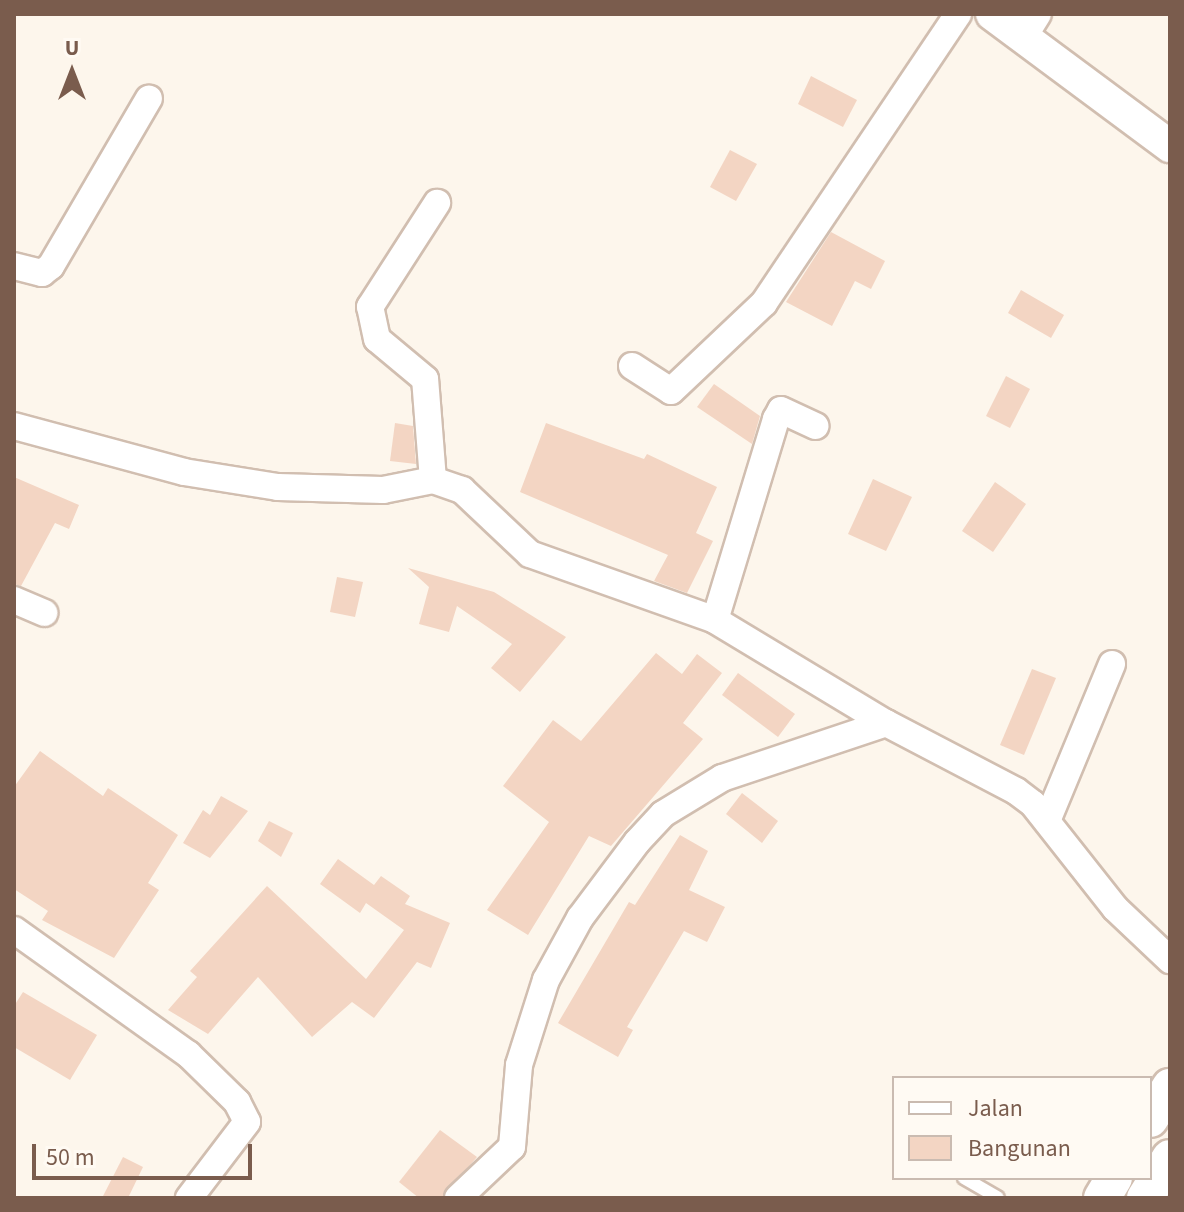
<!DOCTYPE html>
<style>
body{margin:0}
#map{position:relative;width:1184px;height:1212px;overflow:hidden;background:#fdf6ec;font-family:"Source Sans 3",sans-serif}
div>[style]{position:absolute}
[style*='--x']{left:calc(var(--x)*1px);top:calc(var(--y)*1px);width:calc(var(--w)*1px);rotate:calc(var(--a)*1deg)}
.building>*{inset:0;background:#f3d5c3}
.roads{filter:drop-shadow(2px 0 #d1beb0) drop-shadow(-2px 0 #d1beb0) drop-shadow(0 2px #d1beb0) drop-shadow(0 -2px #d1beb0)}
.service>*{height:12px;margin:-6px;padding:0 6px;transform-origin:6px;border-radius:6px;background:#fff}
.minor>*{height:26px;margin:-13px;padding:0 13px;transform-origin:13px;border-radius:13px;background:#fff}
.tertiary>*{height:32px;margin:-16px;padding:0 16px;transform-origin:16px;border-radius:16px;background:#fff}
.secondary>*{height:36px;margin:-18px;padding:0 18px;transform-origin:18px;border-radius:18px;background:#fff}
span{translate:-50% -50%;white-space:nowrap;text-align:center;line-height:1.15;-webkit-text-stroke:6px #fffaf3;paint-order:stroke}
.frame{position:absolute;inset:0;border:16px solid #7a5c4d;pointer-events:none}
.legend{position:absolute;left:892px;top:1076px;width:260px;height:104px;box-sizing:border-box;background:#fffaf3;border:2px solid #cabbb1;margin:0;padding:10px 14px;list-style:none;font-size:24px;color:#7a5c4d}
.legend li{display:flex;align-items:center;gap:16px;height:40px}
.legend b{width:40px;border:2px solid #cabbb1}
.north{position:absolute;left:32px;top:32px;width:80px;height:80px;-webkit-text-stroke:6px #fffaf3;paint-order:stroke;rotate:0deg;font-size:22px;font-weight:700;line-height:32px;text-align:center;color:#7a5c4d}
.north::after{content:'';display:block;margin:auto;width:28px;height:36px;background:#7a5c4d;clip-path:polygon(50% 0,100% 100%,50% 72%,0 100%)}
.scale{position:absolute;left:32px;top:1144px;width:220px;height:36px;box-sizing:border-box;border:4px solid #7a5c4d;border-top:0;padding-left:10px;font-size:24px;line-height:28px;white-space:nowrap;color:#7a5c4d;-webkit-text-stroke:6px #fffaf3;paint-order:stroke}
</style>
<div id="map">
<div class="building">
<i style="clip-path:polygon(811px 76px,857px 100px,843px 127px,798px 104px)"></i>
<i style="clip-path:polygon(730px 150px,757px 164px,736px 201px,710px 187px)"></i>
<i style="clip-path:polygon(831px 232px,885px 261px,871px 289px,855px 281px,832px 326px,786px 302px)"></i>
<i style="clip-path:polygon(1021px 290px,1064px 315px,1051px 338px,1008px 313px)"></i>
<i style="clip-path:polygon(1006px 376px,1030px 389px,1010px 428px,986px 416px)"></i>
<i style="clip-path:polygon(714px 384px,760px 416px,752px 444px,697px 407px)"></i>
<i style="clip-path:polygon(395px 423px,413px 426px,416px 464px,390px 461px)"></i>
<i style="clip-path:polygon(546px 423px,644px 459px,647px 454px,717px 487px,696px 533px,713px 541px,687px 593px,654px 581px,668px 555px,520px 492px)"></i>
<i style="clip-path:polygon(14px 477px,79px 505px,69px 529px,55px 523px,21px 586px,14px 584px)"></i>
<i style="clip-path:polygon(873px 479px,912px 497px,886px 551px,848px 534px)"></i>
<i style="clip-path:polygon(995px 482px,1026px 504px,993px 552px,962px 531px)"></i>
<i style="clip-path:polygon(408px 568px,494px 592px,566px 637px,520px 692px,491px 668px,512px 644px,457px 606px,449px 632px,419px 624px,429px 587px)"></i>
<i style="clip-path:polygon(337px 577px,363px 582px,355px 617px,330px 612px)"></i>
<i style="clip-path:polygon(656px 653px,682px 674px,697px 654px,722px 673px,683px 723px,703px 739px,611px 846px,589px 836px,528px 935px,487px 910px,549px 822px,503px 786px,553px 720px,581px 741px)"></i>
<i style="clip-path:polygon(1032px 669px,1056px 678px,1024px 755px,1000px 745px)"></i>
<i style="clip-path:polygon(738px 673px,795px 714px,778px 737px,722px 695px)"></i>
<i style="clip-path:polygon(40px 751px,103px 796px,108px 788px,178px 835px,148px 883px,159px 890px,114px 958px,42px 920px,48px 911px,14px 889px,14px 787px)"></i>
<i style="clip-path:polygon(742px 793px,778px 821px,762px 843px,726px 814px)"></i>
<i style="clip-path:polygon(221px 796px,248px 811px,210px 858px,183px 843px,203px 810px,210px 815px)"></i>
<i style="clip-path:polygon(269px 821px,293px 833px,281px 857px,258px 841px)"></i>
<i style="clip-path:polygon(680px 835px,708px 851px,689px 890px,725px 907px,707px 942px,684px 931px,627px 1027px,633px 1030px,618px 1057px,558px 1023px,629px 902px,635px 905px)"></i>
<i style="clip-path:polygon(338px 859px,374px 885px,381px 876px,410px 896px,405px 904px,450px 923px,431px 968px,417px 962px,374px 1018px,352px 1002px,312px 1037px,258px 977px,208px 1034px,168px 1010px,197px 977px,190px 971px,267px 886px,366px 979px,404px 930px,366px 903px,360px 913px,320px 884px)"></i>
<i style="clip-path:polygon(23px 992px,97px 1035px,70px 1080px,14px 1047px,14px 1006px)"></i>
<i style="clip-path:polygon(440px 1130px,477px 1157px,442px 1198px,419px 1198px,399px 1182px)"></i>
<i style="clip-path:polygon(123px 1157px,143px 1167px,128px 1198px,102px 1198px)"></i>
</div>
<div class="roads">
<div class="service">
<i style="--x:964;--y:1178;--w:39;--a:30"></i>
</div>
<div class="minor">
<i style="--x:1023;--y:38;--w:28;--a:-58"></i>
<i style="--x:14;--y:266;--w:29;--a:14"></i>
<i style="--x:42;--y:273;--w:11;--a:-38"></i>
<i style="--x:51;--y:266;--w:194;--a:-59.7"></i>
<i style="--x:632;--y:366;--w:46;--a:32.7"></i>
<i style="--x:671;--y:391;--w:128;--a:-43.4"></i>
<i style="--x:764;--y:303;--w:348;--a:-56.1"></i>
<i style="--x:14;--y:426;--w:176;--a:15.1"></i>
<i style="--x:184;--y:472;--w:95;--a:9.1"></i>
<i style="--x:278;--y:487;--w:105;--a:1.6"></i>
<i style="--x:383;--y:490;--w:51;--a:-11.3"></i>
<i style="--x:433;--y:480;--w:31;--a:19"></i>
<i style="--x:462;--y:490;--w:93;--a:43.3"></i>
<i style="--x:530;--y:554;--w:196;--a:19.6"></i>
<i style="--x:715;--y:620;--w:200;--a:31.1"></i>
<i style="--x:886;--y:723;--w:147;--a:27.6"></i>
<i style="--x:1016;--y:791;--w:21;--a:37"></i>
<i style="--x:1033;--y:804;--w:132;--a:51.7"></i>
<i style="--x:1115;--y:908;--w:76;--a:43.4"></i>
<i style="--x:433;--y:480;--w:101;--a:-94.5"></i>
<i style="--x:425;--y:379;--w:62;--a:-140.2"></i>
<i style="--x:377;--y:339;--w:33;--a:-102"></i>
<i style="--x:370;--y:307;--w:124;--a:-57.2"></i>
<i style="--x:14;--y:600;--w:33;--a:23"></i>
<i style="--x:715;--y:620;--w:210;--a:-73.1"></i>
<i style="--x:776;--y:419;--w:10;--a:-61"></i>
<i style="--x:781;--y:410;--w:38;--a:25"></i>
<i style="--x:1047;--y:821;--w:170;--a:-67.5"></i>
<i style="--x:14;--y:930;--w:214;--a:35.5"></i>
<i style="--x:188;--y:1054;--w:69;--a:44.4"></i>
<i style="--x:237;--y:1102;--w:22;--a:63"></i>
<i style="--x:247;--y:1122;--w:96;--a:127.3"></i>
<i style="--x:458;--y:1198;--w:74;--a:-43.4"></i>
<i style="--x:512;--y:1147;--w:82;--a:-85.1"></i>
<i style="--x:519;--y:1065;--w:89;--a:-72.4"></i>
<i style="--x:546;--y:980;--w:71;--a:-61.3"></i>
<i style="--x:580;--y:918;--w:95;--a:-53.1"></i>
<i style="--x:637;--y:842;--w:38;--a:-47"></i>
<i style="--x:663;--y:814;--w:69;--a:-31.4"></i>
<i style="--x:722;--y:778;--w:173;--a:-18.5"></i>
</div>
<div class="tertiary">
<i style="--x:992;--y:14;--w:222;--a:36.6"></i>
</div>
<div class="secondary">
<i style="--x:1150;--y:1119;--w:38;--a:-58"></i>
<i style="--x:1102;--y:1198;--w:23;--a:-59"></i>
<i style="--x:1145;--y:1198;--w:47;--a:-58"></i>
</div>
</div>
<div class="frame"></div>
<ul class="legend">
<li><b style="height:10px;background:#fff"></b>Jalan</li>
<li><b style="height:22px;background:#f3d5c3"></b>Bangunan</li>
</ul>
<div class="north">U</div>
<div class="scale">50 m</div>
</div>
